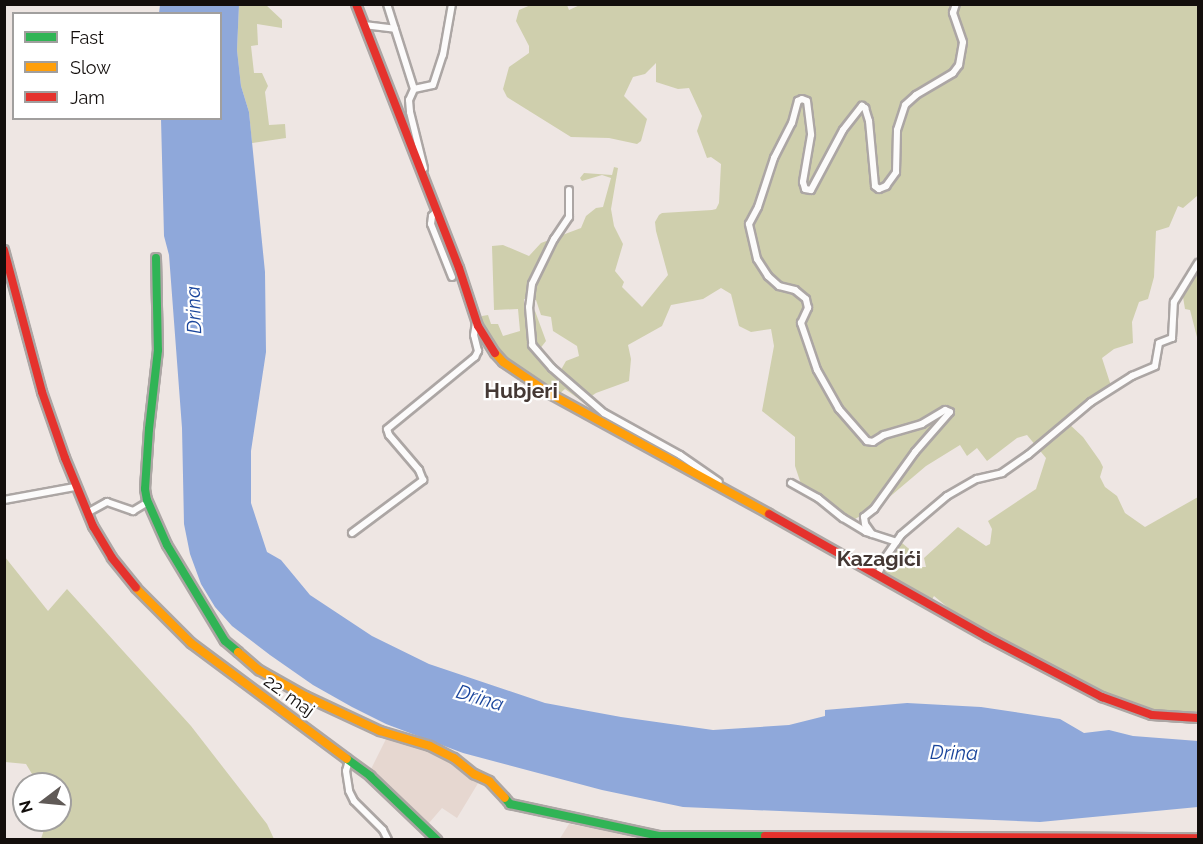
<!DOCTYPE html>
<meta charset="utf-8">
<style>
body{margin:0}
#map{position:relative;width:1203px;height:844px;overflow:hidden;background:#eee6e3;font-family:Raleway,sans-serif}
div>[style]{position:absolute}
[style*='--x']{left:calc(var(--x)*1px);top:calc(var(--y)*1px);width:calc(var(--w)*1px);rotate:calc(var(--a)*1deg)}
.built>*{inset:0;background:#e6d7d0}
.green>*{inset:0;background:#cfcfad}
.water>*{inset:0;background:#8fa8da}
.roads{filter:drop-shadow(2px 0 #aca6a4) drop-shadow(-2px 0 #aca6a4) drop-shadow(0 2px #aca6a4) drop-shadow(0 -2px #aca6a4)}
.street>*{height:6px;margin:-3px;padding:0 3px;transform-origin:3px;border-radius:3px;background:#fcfbfb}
.fast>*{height:8px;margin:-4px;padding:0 4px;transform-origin:4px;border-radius:4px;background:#30b455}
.slow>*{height:8px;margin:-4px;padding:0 4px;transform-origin:4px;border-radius:4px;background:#ff9f0a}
.jam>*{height:8px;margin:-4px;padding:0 4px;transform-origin:4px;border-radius:4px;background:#e5322d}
span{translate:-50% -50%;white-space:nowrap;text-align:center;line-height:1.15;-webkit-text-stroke:4.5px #fff;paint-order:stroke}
.street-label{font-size:18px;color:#130e0c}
.water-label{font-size:20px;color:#1b469c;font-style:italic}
.quarter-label{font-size:21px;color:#443834;font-weight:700}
.frame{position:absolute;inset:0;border:6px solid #130e0c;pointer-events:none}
.legend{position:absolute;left:12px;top:12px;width:210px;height:108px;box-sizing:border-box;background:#fff;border:2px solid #a19f9e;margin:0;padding:8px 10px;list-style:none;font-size:18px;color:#130e0c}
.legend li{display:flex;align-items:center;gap:12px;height:30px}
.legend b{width:30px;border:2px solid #a19f9e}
.north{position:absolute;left:12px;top:772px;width:60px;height:60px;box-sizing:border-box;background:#fff;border:2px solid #a19f9e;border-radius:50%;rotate:254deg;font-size:16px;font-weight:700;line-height:24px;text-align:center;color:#130e0c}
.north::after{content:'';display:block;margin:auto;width:21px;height:27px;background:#605a57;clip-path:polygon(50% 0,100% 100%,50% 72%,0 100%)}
</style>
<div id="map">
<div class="built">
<i style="clip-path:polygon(388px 735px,435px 750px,480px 780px,457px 818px,442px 808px,429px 823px,371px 769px)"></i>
<i style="clip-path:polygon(569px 824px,651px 838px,559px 840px)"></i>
</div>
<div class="green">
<i style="clip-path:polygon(evenodd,533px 4px,567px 5px,569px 10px,582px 4px,1198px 5px,1197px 196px,1183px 208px,1178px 206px,1169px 227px,1156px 231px,1154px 277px,1148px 299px,1139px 302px,1132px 322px,1133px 343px,1114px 349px,1102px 358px,1113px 392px,1092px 404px,1068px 423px,1083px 437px,1100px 461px,1103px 467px,1100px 477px,1105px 487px,1117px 496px,1125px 513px,1145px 527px,1198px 497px,1198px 714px,1152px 711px,1102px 692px,952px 611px,934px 596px,931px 601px,884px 572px,882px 568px,892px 551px,902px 543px,914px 553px,922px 567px,926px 567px,924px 558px,958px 527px,986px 546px,990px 544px,992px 529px,988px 521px,1036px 489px,1046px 458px,1027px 435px,1017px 438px,987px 461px,977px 448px,967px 456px,960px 445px,926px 466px,880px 505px,855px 519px,843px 516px,801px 484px,795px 466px,795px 437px,762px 411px,774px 346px,771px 329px,751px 332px,739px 326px,731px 294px,721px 288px,703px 299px,671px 305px,662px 326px,628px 345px,631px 359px,629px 381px,596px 393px,583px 402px,565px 389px,559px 394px,548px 389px,506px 361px,488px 340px,480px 322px,482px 316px,488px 315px,491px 324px,498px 324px,503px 336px,520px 331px,518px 309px,494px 310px,492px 246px,503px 245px,529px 256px,541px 243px,581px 228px,586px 216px,596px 208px,603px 207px,611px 178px,602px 175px,582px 181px,580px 178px,584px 173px,612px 175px,614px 167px,618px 168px,611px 209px,614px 226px,623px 244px,615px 271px,624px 282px,622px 287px,642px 307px,668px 275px,656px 231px,655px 222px,659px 215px,662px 213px,712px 210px,716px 209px,719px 203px,721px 164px,711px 157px,707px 158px,697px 131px,702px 116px,689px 88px,678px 89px,656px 82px,656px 63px,645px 74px,633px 77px,624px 96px,647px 119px,641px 141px,637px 144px,609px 138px,571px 137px,507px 97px,503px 89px,509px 67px,529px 53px,529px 46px,516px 21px,519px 10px,533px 4px,524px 299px,536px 300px,541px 315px,551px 317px,553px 331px,577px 346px,579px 356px,566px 361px,558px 375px,538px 359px,542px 354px,539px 350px,546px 341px,535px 311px,531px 315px,524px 306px,524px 299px)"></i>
<i style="clip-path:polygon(239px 5px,266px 5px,282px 20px,282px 28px,257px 24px,258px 45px,251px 46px,254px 73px,262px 73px,268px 86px,265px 92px,269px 125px,285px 124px,286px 138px,252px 143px,249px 112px,241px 86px,237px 50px)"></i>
<i style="clip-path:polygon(1198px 257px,1198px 341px,1190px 310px,1185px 309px,1181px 285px)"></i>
<i style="clip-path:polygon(5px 557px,48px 611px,67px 589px,191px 726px,267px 824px,274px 839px,41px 839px,47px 820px,60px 820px,60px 784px,38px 784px,26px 764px,5px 762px)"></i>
</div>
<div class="water">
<i style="clip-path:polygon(160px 5px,239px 5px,237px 50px,241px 86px,249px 112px,265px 272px,266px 352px,251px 451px,251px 503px,267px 552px,281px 560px,310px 595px,372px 636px,429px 664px,545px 703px,621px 717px,713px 730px,789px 725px,825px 716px,825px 710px,907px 703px,981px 707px,1060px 719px,1084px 733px,1109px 730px,1133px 736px,1198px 741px,1198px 807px,1040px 822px,683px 807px,602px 790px,463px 753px,386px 724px,352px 707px,313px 685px,270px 655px,232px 626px,215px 607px,201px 584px,190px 554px,184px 524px,182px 428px,169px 255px,164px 236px,161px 119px,220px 118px,220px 14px,159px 13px)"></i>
</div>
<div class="roads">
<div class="street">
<i style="--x:387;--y:4;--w:89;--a:72.4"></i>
<i style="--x:414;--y:89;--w:12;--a:114"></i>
<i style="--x:409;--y:100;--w:12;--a:85"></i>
<i style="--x:410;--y:112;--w:58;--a:76"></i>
<i style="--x:364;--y:25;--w:31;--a:7"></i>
<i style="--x:414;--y:89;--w:19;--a:-12"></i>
<i style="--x:433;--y:85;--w:32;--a:-72"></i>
<i style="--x:443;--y:55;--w:52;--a:-80"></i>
<i style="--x:569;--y:190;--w:27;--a:90"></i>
<i style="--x:569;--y:217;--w:27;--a:124"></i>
<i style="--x:554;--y:239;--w:50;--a:116.1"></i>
<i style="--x:532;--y:284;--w:23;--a:97"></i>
<i style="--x:529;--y:307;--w:38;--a:85"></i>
<i style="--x:532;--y:345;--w:30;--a:49"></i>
<i style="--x:552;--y:368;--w:69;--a:40.9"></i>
<i style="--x:604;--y:413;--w:87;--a:28.9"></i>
<i style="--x:680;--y:455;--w:47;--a:34.7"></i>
<i style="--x:437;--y:211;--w:7;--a:135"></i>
<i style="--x:432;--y:216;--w:8;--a:97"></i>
<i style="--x:431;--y:224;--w:57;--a:68.4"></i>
<i style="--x:791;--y:483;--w:31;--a:29"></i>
<i style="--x:818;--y:498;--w:32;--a:39"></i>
<i style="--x:843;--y:518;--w:27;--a:31"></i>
<i style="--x:866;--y:532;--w:32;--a:18"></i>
<i style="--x:4;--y:500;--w:72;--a:-10.4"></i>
<i style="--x:87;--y:513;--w:23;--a:-29"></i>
<i style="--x:107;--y:502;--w:28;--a:19"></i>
<i style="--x:133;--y:511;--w:17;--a:-31"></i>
<i style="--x:352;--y:533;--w:89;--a:-36.7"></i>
<i style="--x:423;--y:480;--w:11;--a:-112"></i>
<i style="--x:419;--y:470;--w:46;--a:-130.6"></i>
<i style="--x:389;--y:435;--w:6;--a:-108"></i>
<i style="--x:387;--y:429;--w:114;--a:-39.3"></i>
<i style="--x:475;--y:357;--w:7;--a:-63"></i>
<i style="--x:478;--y:351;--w:16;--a:-104"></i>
<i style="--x:474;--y:335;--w:13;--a:-81"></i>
<i style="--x:872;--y:534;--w:12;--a:-125"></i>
<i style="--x:865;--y:524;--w:7;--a:-98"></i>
<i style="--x:864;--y:517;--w:13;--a:-39"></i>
<i style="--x:874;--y:509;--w:70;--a:-54.3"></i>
<i style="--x:915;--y:452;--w:53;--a:-48.8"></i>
<i style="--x:950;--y:412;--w:5;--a:-158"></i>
<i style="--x:945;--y:410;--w:27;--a:149"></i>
<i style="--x:922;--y:424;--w:40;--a:164"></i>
<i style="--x:884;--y:435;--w:13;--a:148"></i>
<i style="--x:873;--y:442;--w:6;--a:-171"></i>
<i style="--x:867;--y:441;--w:43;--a:-131.2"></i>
<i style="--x:839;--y:409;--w:45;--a:-119.4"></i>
<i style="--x:817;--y:370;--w:50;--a:-108.8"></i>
<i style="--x:801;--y:323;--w:17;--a:-65"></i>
<i style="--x:808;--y:308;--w:9;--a:-103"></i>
<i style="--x:806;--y:299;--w:14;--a:-141"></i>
<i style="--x:795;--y:290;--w:16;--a:-166"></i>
<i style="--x:779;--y:286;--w:15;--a:-138"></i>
<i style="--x:768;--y:276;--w:20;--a:-123"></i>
<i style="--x:757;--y:259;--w:36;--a:-103"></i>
<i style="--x:749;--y:224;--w:19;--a:-62"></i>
<i style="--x:758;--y:207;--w:52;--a:-71.9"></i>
<i style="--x:774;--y:158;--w:39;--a:-63"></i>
<i style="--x:792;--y:123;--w:23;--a:-75"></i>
<i style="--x:798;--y:101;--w:4;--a:-27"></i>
<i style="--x:802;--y:99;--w:5;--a:22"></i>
<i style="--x:807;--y:101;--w:34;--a:83"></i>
<i style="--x:811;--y:135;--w:48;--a:99.7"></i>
<i style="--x:803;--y:182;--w:7;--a:74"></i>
<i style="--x:805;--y:189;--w:6;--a:9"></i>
<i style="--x:811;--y:190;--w:68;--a:-61.9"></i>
<i style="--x:843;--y:130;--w:31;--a:-52"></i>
<i style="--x:862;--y:106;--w:4;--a:34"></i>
<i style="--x:865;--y:108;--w:14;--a:73"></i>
<i style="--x:869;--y:121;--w:65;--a:84.7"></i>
<i style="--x:875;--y:186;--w:5;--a:37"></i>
<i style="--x:879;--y:189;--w:8;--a:-23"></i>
<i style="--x:886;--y:186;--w:17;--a:-54"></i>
<i style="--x:896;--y:172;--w:42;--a:-88.6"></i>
<i style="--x:897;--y:130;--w:26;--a:-72"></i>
<i style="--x:905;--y:105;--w:15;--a:-42"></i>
<i style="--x:916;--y:95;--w:43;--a:-30.7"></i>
<i style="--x:953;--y:73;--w:10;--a:-53"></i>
<i style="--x:959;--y:65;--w:23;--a:-80"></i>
<i style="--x:963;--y:42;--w:31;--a:-109"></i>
<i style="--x:953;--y:13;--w:9;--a:-72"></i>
<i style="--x:878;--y:574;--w:17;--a:-66"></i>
<i style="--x:885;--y:558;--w:28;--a:-55"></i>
<i style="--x:901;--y:535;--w:60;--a:-40.3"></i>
<i style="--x:947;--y:496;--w:34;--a:-30"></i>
<i style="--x:977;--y:479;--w:26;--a:-13"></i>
<i style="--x:1002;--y:473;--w:32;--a:-35"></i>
<i style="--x:1028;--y:455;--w:82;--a:-40.1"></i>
<i style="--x:1091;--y:402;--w:49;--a:-32.4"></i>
<i style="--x:1132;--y:376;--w:25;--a:-23"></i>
<i style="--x:1155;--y:366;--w:23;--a:-80"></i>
<i style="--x:1159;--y:343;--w:14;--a:-21"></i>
<i style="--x:1172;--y:338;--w:36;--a:-87"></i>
<i style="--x:1174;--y:302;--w:46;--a:-58.4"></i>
<i style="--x:349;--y:760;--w:11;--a:105"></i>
<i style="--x:346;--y:771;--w:20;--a:81"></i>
<i style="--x:349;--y:791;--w:11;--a:63"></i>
<i style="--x:354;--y:801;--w:41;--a:45"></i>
<i style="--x:383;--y:830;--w:11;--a:63"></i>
</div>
<div class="fast">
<i style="--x:156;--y:258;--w:92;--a:88.8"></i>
<i style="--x:158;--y:350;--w:80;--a:96.5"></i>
<i style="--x:149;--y:429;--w:60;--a:93.8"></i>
<i style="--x:145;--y:489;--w:11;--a:80"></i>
<i style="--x:147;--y:500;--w:49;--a:66"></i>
<i style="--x:167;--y:545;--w:112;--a:58.9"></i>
<i style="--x:225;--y:641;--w:17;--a:40"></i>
<i style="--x:347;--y:759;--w:29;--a:36"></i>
<i style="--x:370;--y:776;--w:93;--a:43.7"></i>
<i style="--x:505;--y:798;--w:8;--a:50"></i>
<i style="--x:510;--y:804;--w:152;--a:12.1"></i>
<i style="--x:659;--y:836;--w:106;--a:0"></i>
</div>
<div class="slow">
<i style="--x:495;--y:353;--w:12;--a:48"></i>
<i style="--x:503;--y:362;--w:59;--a:34"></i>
<i style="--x:552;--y:395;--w:247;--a:28.7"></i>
<i style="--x:136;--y:588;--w:78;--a:45"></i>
<i style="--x:191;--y:643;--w:194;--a:36.6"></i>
<i style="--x:238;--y:652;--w:28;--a:41"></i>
<i style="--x:259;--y:670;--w:53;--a:29.5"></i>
<i style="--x:305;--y:696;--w:83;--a:25"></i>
<i style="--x:380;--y:731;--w:52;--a:16.7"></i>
<i style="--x:430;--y:746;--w:27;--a:27"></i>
<i style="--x:454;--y:758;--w:26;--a:39"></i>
<i style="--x:474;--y:774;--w:17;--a:25"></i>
<i style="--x:489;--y:781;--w:23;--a:47"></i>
</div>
<div class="jam">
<i style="--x:356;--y:4;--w:283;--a:68.7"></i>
<i style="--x:459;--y:268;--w:61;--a:71.9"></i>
<i style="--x:478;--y:326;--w:32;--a:58"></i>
<i style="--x:4;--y:250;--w:147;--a:75"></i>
<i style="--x:42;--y:392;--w:70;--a:70.8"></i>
<i style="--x:65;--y:458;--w:74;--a:67.6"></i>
<i style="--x:93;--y:526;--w:37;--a:59"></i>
<i style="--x:112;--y:558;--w:38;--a:51"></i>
<i style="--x:769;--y:514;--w:250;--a:29.4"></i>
<i style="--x:987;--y:637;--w:130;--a:27.6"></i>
<i style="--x:1102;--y:697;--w:53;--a:19.8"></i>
<i style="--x:1152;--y:715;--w:46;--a:3.7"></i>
<i style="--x:765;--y:836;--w:433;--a:0.3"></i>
</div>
</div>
<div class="street-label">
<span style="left:289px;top:696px;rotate:36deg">22. maj</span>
</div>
<div class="water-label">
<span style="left:194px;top:310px;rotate:-92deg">Drina</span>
<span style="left:480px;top:698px;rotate:17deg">Drina</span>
<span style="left:954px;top:753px;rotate:1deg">Drina</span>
</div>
<div class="quarter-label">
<span style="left:521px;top:391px">Hubjeri</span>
<span style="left:879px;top:559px">Kazagići</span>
</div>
<div class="frame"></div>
<ul class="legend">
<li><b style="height:8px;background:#30b455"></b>Fast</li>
<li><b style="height:8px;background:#ff9f0a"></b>Slow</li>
<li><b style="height:8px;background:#e5322d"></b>Jam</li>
</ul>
<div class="north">N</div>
</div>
